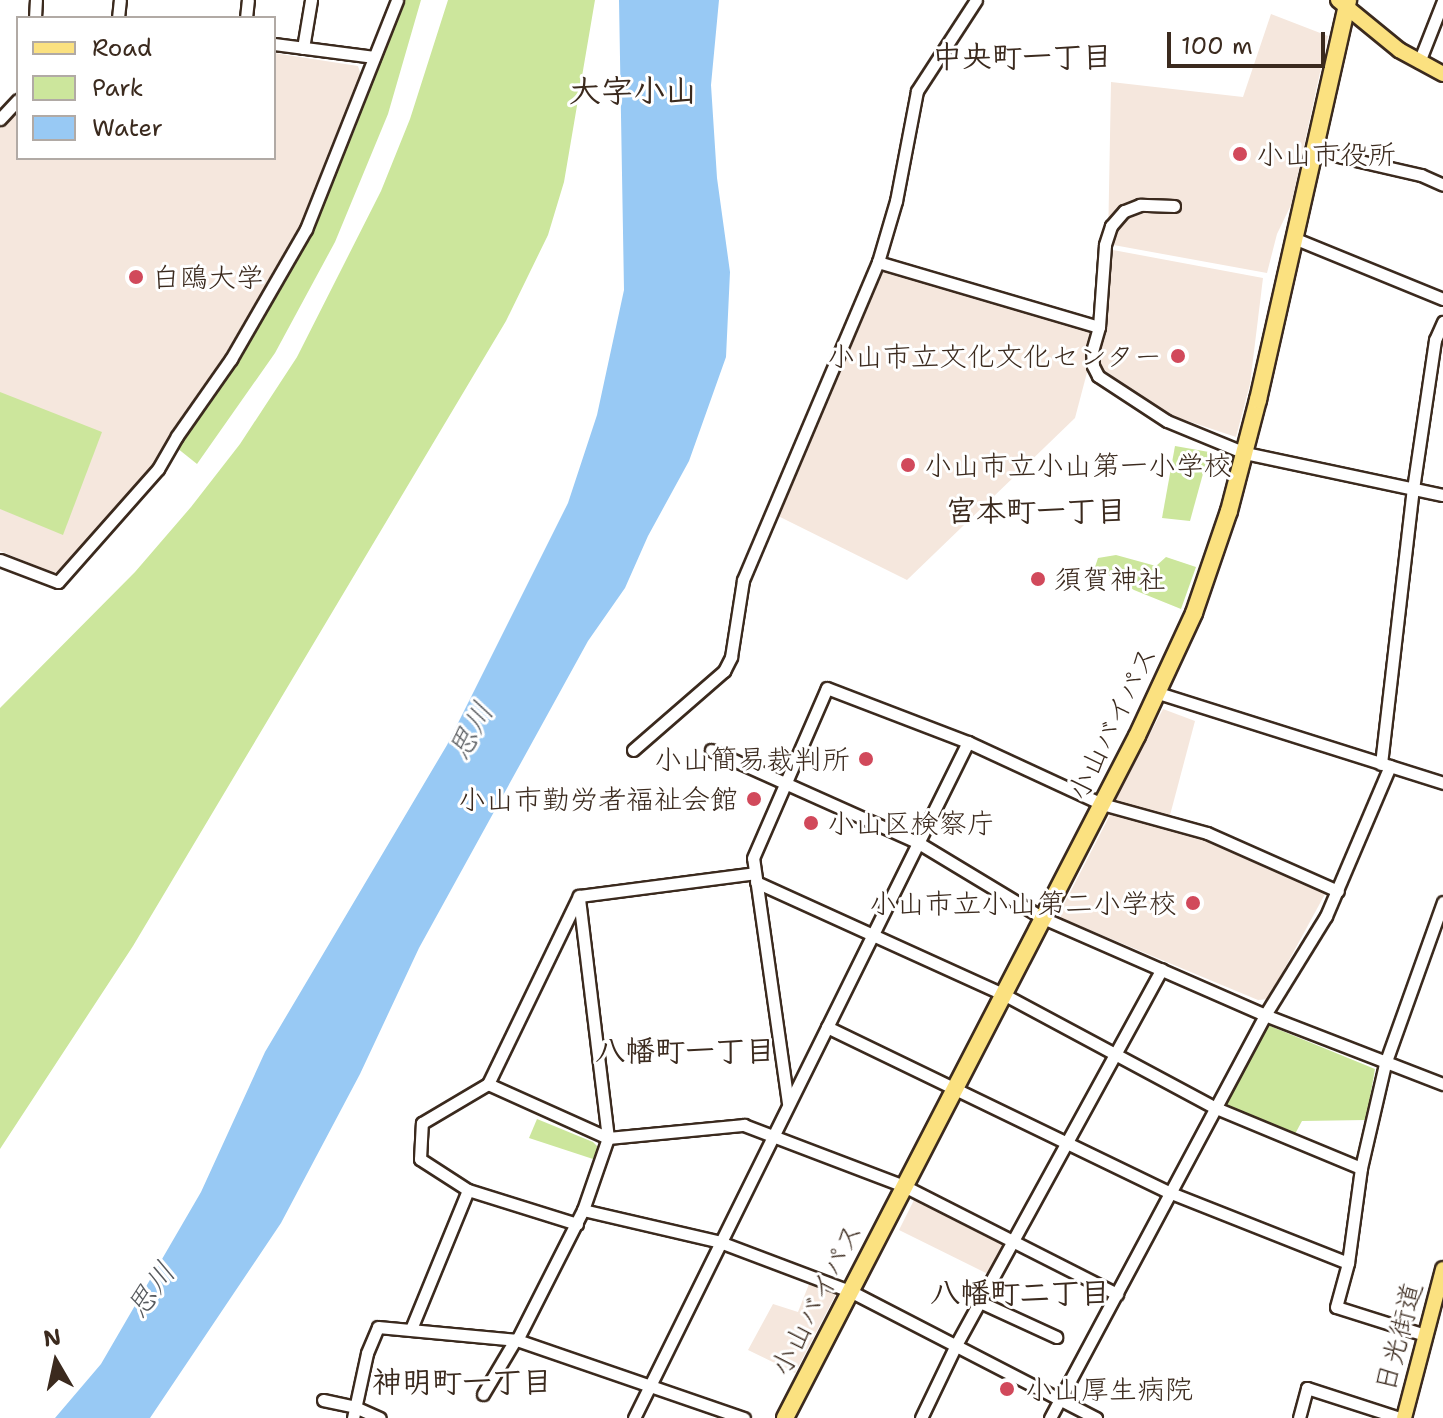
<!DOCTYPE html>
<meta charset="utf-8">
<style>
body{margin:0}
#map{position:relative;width:1443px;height:1418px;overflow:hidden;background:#fff;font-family:"Shantell Sans","Klee One",sans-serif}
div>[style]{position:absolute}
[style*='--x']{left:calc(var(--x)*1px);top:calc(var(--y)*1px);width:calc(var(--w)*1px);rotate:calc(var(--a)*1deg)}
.built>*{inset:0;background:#f5e7dd}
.green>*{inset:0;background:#cce69c}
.water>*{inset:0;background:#98c9f4}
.roads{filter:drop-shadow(2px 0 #3b2a1e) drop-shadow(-2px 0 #3b2a1e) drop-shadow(0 2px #3b2a1e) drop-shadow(0 -2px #3b2a1e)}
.minor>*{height:11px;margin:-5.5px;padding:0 5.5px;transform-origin:5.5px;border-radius:5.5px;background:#fff}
.major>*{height:14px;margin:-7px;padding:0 7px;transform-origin:7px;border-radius:7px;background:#fbe180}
.highway>*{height:16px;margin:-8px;padding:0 8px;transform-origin:8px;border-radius:8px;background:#fbe180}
.dots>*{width:22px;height:22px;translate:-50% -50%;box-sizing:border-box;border:4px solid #fff;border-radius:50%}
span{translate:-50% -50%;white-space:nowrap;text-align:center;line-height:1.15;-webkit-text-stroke:6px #fff;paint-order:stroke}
.poi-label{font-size:28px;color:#3b2a1e}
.left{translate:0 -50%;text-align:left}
.right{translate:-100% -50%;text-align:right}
.street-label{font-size:28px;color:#3b2a1e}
.neighbourhood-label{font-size:30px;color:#3b2a1e;font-weight:700}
.water-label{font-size:30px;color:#575a5e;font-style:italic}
.quarter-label{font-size:32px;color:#3b2a1e;font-weight:700}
.legend{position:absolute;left:16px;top:16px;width:260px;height:144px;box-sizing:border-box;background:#fff;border:2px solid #b1aaa5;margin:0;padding:10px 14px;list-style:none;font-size:24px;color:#3b2a1e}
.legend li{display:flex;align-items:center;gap:16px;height:40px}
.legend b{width:40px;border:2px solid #b1aaa5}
.north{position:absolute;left:16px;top:1322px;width:80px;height:80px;-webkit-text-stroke:6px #fff;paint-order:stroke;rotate:351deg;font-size:22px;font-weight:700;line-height:32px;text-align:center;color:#3b2a1e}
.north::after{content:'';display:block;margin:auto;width:28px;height:36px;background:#3b2a1e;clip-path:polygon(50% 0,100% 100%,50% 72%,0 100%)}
.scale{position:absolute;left:1167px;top:32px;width:158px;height:36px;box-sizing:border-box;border:4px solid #3b2a1e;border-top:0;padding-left:10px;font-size:24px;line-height:28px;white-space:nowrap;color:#3b2a1e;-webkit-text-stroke:6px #fff;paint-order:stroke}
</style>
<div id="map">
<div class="built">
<i style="clip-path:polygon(1271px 14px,1328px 36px,1291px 205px,1277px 234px,1267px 273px,1108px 244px,1111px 82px,1243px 97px)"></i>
<i style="clip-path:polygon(274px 53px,358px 66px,361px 75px,330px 159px,298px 231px,245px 323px,144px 480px,63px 570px,54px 573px,0 551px,0 128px,18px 106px,18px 158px,274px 158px)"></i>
<i style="clip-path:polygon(1113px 250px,1263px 278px,1250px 384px,1236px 437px,1161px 412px,1101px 368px,1099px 349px)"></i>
<i style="clip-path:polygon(870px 268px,1099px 327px,1075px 418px,907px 580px,770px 512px)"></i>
<i style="clip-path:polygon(1163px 709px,1195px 721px,1169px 819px,1114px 802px)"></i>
<i style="clip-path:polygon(1112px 811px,1211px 841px,1325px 894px,1268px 999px,1258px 1000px,1061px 918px,1060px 912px)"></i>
<i style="clip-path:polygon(916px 1196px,1007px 1243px,990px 1275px,899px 1230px)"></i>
<i style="clip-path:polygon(809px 1284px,836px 1294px,795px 1373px,748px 1350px,773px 1304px,798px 1312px)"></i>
</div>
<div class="green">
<i style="clip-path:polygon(401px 0,421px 0,388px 114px,335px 242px,275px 353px,197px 464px,177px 448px,248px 345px,309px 237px,356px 127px)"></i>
<i style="clip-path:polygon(448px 0,595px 0,564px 182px,548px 235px,506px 321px,133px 946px,0 1149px,0 708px,135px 572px,191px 507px,240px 444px,297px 357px,381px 191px,410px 119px)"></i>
<i style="clip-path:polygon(0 392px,102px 432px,63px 535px,0 509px)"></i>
<i style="clip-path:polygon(1175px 446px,1209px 452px,1190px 521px,1162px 518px)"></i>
<i style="clip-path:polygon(1116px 555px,1156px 566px,1166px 557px,1196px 567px,1181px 609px,1134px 590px,1095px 567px,1098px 558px)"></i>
<i style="clip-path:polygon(1265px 1024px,1375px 1069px,1366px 1120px,1302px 1121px,1295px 1134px,1223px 1105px)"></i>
<i style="clip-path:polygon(537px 1119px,593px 1142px,598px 1147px,593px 1159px,529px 1138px)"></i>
</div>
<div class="water">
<i style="clip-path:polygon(619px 0,719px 0,711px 85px,717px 178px,730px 272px,726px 357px,689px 461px,648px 536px,625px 588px,588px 641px,419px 948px,360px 1074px,281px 1223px,150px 1418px,55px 1418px,101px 1364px,201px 1192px,265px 1052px,447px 745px,568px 503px,597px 415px,624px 290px)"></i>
</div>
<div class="roads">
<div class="minor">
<i style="--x:35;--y:18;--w:18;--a:-87"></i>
<i style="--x:118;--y:18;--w:18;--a:-84"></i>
<i style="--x:246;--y:18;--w:18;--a:-84"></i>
<i style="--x:274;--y:44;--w:101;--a:7.4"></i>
<i style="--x:303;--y:48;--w:49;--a:-80.5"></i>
<i style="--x:1419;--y:62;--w:66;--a:-68.5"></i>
<i style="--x:0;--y:119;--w:26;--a:-47"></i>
<i style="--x:1316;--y:151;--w:108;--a:12.9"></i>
<i style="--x:1421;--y:175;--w:24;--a:24"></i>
<i style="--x:1174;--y:206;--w:34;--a:-178"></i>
<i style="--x:1140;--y:205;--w:17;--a:159"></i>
<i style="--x:1124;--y:211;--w:20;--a:131"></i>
<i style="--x:1111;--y:226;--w:20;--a:108"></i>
<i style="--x:1105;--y:245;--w:82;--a:94.2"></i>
<i style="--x:1099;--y:327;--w:25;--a:106"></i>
<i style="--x:1092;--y:351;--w:15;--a:86"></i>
<i style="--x:1093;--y:366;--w:11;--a:63"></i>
<i style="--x:1098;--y:376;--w:82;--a:33.1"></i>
<i style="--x:1167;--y:421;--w:84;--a:22.3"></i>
<i style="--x:1245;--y:453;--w:202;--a:12"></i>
<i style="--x:1296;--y:239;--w:159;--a:22.2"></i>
<i style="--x:878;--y:262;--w:230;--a:16.4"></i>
<i style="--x:0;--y:560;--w:62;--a:20.8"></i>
<i style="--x:58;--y:582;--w:151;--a:-48.5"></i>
<i style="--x:158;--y:469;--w:38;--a:-60"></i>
<i style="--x:177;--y:436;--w:94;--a:-55"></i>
<i style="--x:231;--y:359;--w:150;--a:-60"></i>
<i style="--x:306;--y:229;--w:246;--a:-68.3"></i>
<i style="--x:1158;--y:693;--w:299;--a:17.5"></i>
<i style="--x:633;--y:750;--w:121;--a:-41"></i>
<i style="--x:724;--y:671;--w:16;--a:-63"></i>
<i style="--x:731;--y:657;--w:78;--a:-81.1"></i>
<i style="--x:743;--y:580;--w:345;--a:-67"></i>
<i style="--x:878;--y:262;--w:64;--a:-73.6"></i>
<i style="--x:896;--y:201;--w:112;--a:-79.2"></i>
<i style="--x:917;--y:91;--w:108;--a:-57"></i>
<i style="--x:711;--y:750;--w:226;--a:24.1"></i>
<i style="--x:917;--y:842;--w:147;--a:31.1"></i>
<i style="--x:1043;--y:918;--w:242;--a:23.6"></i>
<i style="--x:1265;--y:1015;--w:191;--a:21.2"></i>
<i style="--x:1381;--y:764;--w:277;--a:-83.4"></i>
<i style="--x:1413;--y:489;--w:151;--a:-81.6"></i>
<i style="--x:1435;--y:340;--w:20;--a:-66"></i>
<i style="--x:756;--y:882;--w:271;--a:24.4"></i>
<i style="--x:1003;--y:994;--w:242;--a:28.2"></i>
<i style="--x:1216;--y:1108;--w:157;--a:22.5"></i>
<i style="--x:579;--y:896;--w:177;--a:-7.4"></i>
<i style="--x:827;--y:1027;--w:382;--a:25.8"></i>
<i style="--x:1171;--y:1193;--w:190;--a:21.6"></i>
<i style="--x:488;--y:1084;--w:132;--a:24.2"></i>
<i style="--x:608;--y:1138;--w:137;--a:-5.5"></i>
<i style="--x:744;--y:1125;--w:171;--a:20.9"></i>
<i style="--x:904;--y:1186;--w:239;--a:26.9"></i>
<i style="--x:788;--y:1103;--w:247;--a:-98.1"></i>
<i style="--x:753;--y:858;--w:185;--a:-66.5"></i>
<i style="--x:827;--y:688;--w:151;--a:21"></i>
<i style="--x:968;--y:742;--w:148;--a:24.8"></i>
<i style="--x:1102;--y:804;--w:109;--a:15.4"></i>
<i style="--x:1207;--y:833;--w:143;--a:23.9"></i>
<i style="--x:583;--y:1210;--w:141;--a:13.1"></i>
<i style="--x:720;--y:1242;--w:139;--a:20.7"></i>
<i style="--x:850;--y:1291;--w:277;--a:27.3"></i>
<i style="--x:577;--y:1224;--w:114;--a:-162.7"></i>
<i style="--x:468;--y:1190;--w:57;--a:-147.1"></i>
<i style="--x:420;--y:1159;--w:36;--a:-87"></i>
<i style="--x:422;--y:1123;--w:77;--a:-30.6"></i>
<i style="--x:488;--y:1084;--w:209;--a:-64.2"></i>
<i style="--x:980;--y:1302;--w:84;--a:24.7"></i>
<i style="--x:411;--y:1329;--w:150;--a:-67.7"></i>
<i style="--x:1425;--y:1335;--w:93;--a:-162.5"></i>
<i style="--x:1336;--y:1307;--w:46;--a:-74.7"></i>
<i style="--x:1348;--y:1263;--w:96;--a:-82.2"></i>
<i style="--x:1361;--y:1168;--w:107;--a:-77"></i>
<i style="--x:1385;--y:1064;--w:172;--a:-70.3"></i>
<i style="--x:517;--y:1340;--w:146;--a:-63.1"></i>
<i style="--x:583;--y:1210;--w:76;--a:-70.9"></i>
<i style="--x:608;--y:1138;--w:243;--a:-96.9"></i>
<i style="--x:483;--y:1394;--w:63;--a:-59.3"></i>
<i style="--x:323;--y:1400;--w:33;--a:12"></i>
<i style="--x:355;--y:1407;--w:27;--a:24"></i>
<i style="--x:353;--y:1418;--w:66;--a:-77.8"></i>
<i style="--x:367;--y:1353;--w:28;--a:-67"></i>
<i style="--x:378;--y:1327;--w:140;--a:5.3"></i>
<i style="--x:517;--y:1340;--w:240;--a:19"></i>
<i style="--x:634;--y:1418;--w:754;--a:-63.71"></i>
<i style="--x:921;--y:1418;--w:83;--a:-64.4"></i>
<i style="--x:957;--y:1343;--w:426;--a:-61.3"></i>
<i style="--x:1050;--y:1418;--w:457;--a:-61.9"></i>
<i style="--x:1265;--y:1015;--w:116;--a:-58.4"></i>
<i style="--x:1326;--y:916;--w:163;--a:-66.9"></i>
<i style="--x:1299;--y:1418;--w:31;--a:-75"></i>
<i style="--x:1307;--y:1388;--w:98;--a:17.9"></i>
</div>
<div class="major">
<i style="--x:1338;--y:0;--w:79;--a:39.3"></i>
<i style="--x:1399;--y:50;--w:50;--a:28.6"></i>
<i style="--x:1404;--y:1418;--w:154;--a:-75.3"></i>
</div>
<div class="highway">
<i style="--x:785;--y:1418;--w:767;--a:-62.7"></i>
<i style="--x:1137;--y:736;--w:136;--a:-65.1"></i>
<i style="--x:1194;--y:613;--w:108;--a:-71.1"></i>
<i style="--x:1229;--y:511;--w:115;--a:-75.4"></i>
<i style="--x:1258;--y:400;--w:410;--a:-77.3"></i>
</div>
</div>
<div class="dots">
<i style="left:1240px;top:154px;background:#d1495b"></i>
<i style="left:136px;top:277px;background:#d1495b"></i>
<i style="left:1178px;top:356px;background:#d1495b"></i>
<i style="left:908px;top:465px;background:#d1495b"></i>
<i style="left:1038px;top:579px;background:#d1495b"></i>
<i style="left:866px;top:759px;background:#d1495b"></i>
<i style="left:754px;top:799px;background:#d1495b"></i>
<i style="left:811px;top:823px;background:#d1495b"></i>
<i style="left:1193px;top:903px;background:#d1495b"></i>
<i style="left:1007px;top:1389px;background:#d1495b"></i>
</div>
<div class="poi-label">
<span class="left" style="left:1256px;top:154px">小山市役所</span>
<span class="left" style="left:152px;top:277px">白鴎大学</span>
<span class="right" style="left:1162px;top:356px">小山市立文化文化センター</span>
<span class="left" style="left:924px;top:465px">小山市立小山第一小学校</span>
<span class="left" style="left:1054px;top:579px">須賀神社</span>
<span class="right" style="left:850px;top:759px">小山簡易裁判所</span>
<span class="right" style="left:738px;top:799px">小山市勤労者福祉会館</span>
<span class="left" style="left:827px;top:823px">小山区検察庁</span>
<span class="right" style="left:1177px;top:903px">小山市立小山第二小学校</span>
<span class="left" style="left:1025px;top:1389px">小山厚生病院</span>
</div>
<div class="street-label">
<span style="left:1112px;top:723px;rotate:-64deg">小山バイパス</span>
<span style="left:816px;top:1299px;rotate:-63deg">小山バイパス</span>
<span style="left:1398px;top:1337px;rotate:-75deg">日光街道</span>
</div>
<div class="neighbourhood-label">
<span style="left:1022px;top:57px">中央町一丁目</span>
<span style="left:1036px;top:511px">宮本町一丁目</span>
<span style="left:685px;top:1051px">八幡町一丁目</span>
<span style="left:1020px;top:1293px">八幡町二丁目</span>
<span style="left:462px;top:1382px">神明町一丁目</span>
</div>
<div class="water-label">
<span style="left:471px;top:731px;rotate:-61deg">思川</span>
<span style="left:151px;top:1290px;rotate:-54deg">思川</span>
</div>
<div class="quarter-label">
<span style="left:633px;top:91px">大字小山</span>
</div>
<ul class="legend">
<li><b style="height:10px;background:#fbe180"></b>Road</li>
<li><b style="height:22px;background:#cce69c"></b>Park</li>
<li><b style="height:22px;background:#98c9f4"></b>Water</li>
</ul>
<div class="north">N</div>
<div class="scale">100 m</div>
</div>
